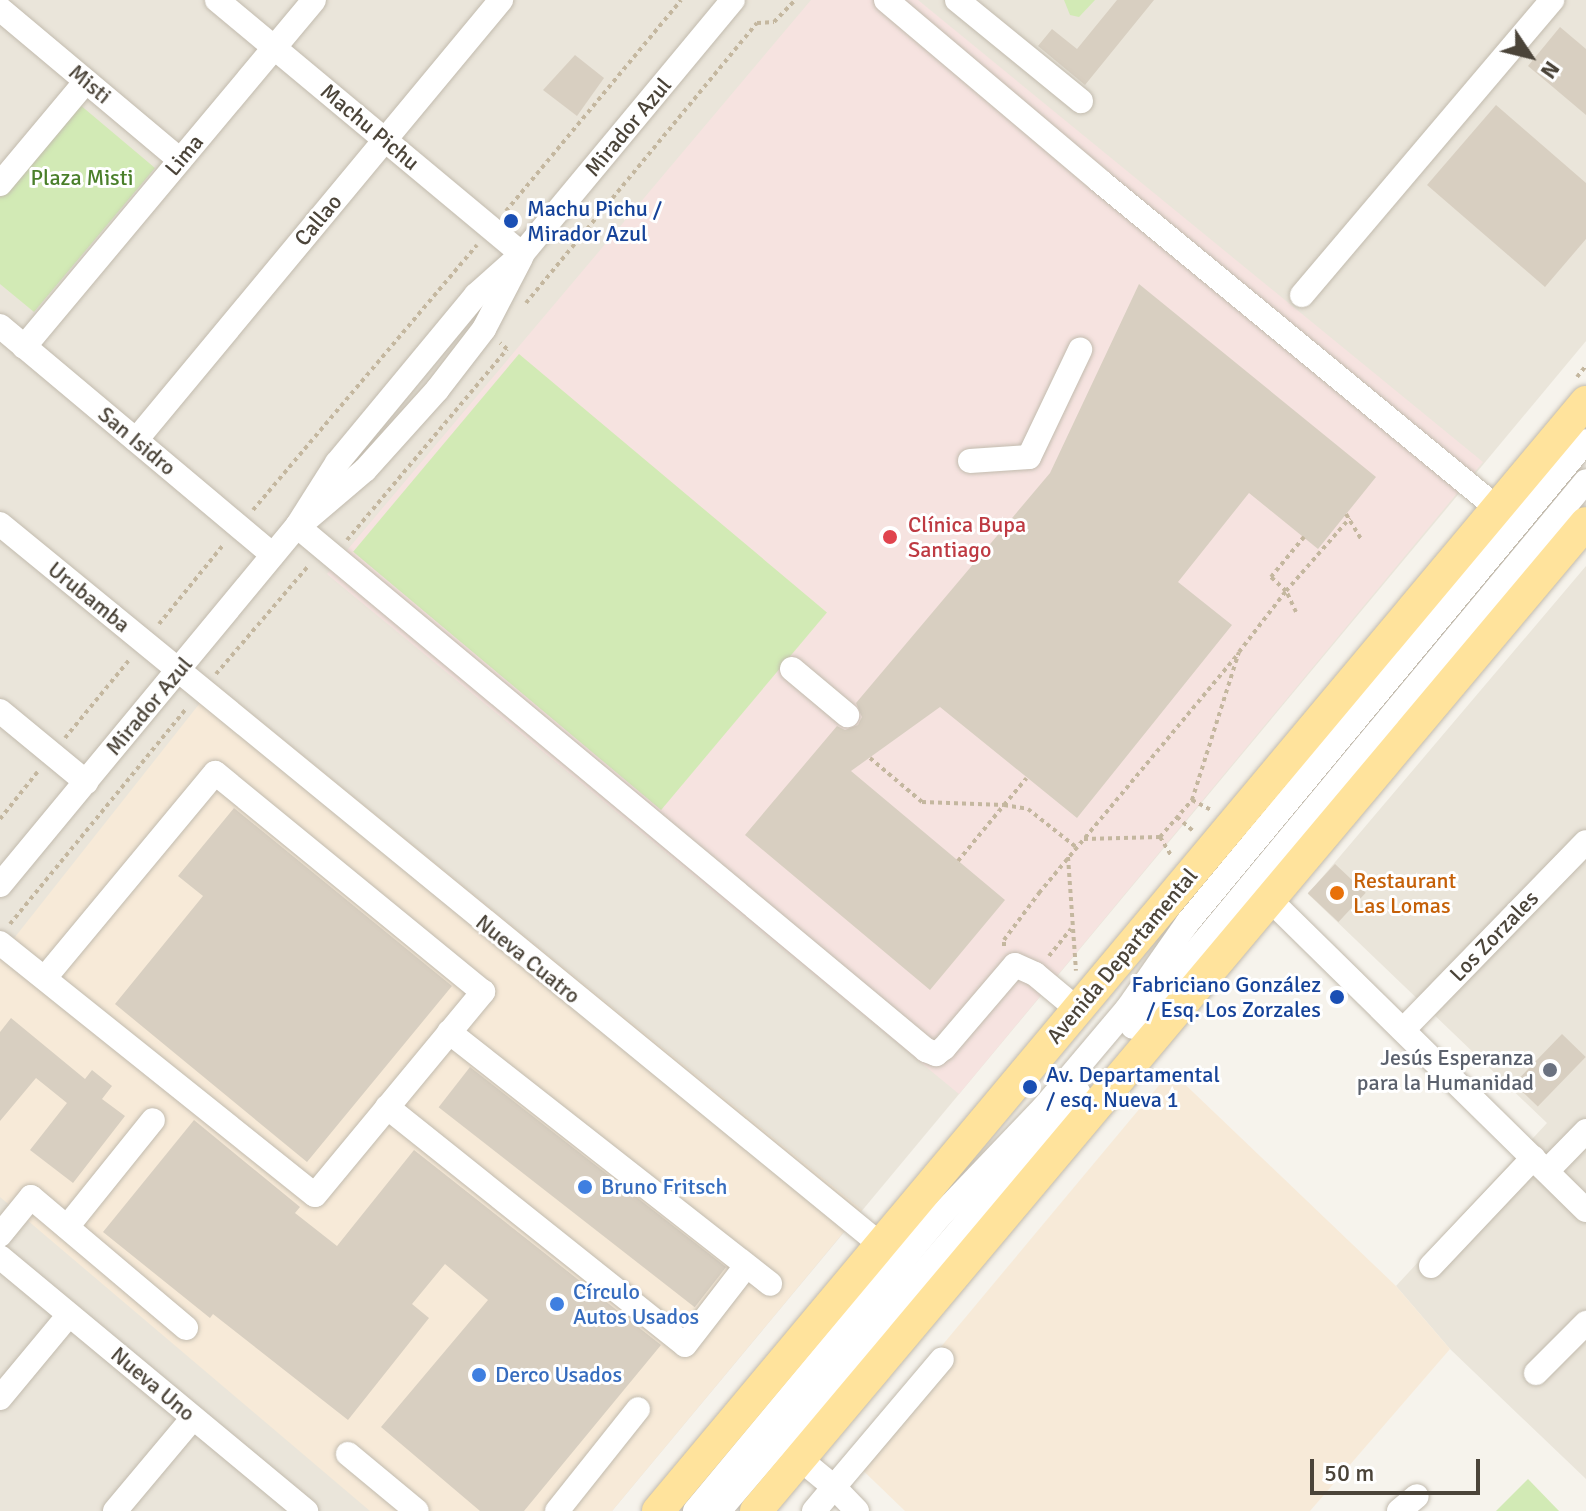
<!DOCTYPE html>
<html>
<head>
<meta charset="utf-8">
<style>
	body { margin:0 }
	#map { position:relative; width:1586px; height:1511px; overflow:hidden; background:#f6f3ec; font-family:Signika,sans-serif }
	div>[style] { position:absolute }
	.residential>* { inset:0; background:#eae5da }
	.commercial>* { inset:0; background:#f7ead8 }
	.medical>* { inset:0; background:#f6e3e0 }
	.green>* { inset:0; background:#d2eab5; transform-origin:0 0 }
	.building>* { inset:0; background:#d8cfc1; transform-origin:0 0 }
	.path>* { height:4px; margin-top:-2px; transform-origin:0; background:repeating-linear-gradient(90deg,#c4b79f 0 4px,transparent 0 8px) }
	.roads { filter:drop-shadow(0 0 2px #c2bbae) drop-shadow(0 0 2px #c2bbae) }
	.minor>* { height:24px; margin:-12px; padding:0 12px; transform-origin:12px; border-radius:12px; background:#fff }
	.major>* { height:32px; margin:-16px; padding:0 16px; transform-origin:16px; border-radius:16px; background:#ffe39c }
	.dots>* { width:22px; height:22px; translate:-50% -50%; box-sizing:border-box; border:4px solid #fff; border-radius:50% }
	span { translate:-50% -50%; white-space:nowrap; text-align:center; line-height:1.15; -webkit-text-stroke:6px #fff; paint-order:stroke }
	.street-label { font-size:22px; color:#4b4439 }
	.park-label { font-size:22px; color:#4a7f2a }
	.transit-label { font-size:22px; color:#164399 }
	.left { translate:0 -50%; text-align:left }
	.right { translate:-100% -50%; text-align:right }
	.health-label { font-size:22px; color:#be3a42 }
	.food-label { font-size:22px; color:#c56008 }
	.worship-label { font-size:22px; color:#5b616d }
	.shop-label { font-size:22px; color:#366cbe }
	.north { position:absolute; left:1490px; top:16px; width:80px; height:80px; -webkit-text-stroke:6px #fff; paint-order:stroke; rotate:125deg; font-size:22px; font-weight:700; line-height:32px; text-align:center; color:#4b4439 }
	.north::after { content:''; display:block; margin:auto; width:28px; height:36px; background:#4b4439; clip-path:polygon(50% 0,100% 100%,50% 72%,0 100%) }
	.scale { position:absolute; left:1310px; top:1459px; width:170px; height:36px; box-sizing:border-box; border:4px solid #4b4439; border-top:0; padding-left:10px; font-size:24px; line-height:28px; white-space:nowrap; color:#4b4439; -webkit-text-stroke:6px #fff; paint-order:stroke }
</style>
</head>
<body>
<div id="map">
	<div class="residential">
		<i style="clip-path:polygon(0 0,1586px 0,1586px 341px,612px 1511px,0 1511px)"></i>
		<i style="clip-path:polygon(1586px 566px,1586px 1479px,1450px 1349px,1396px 1286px,1547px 1123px,1308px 894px)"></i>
	</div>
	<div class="commercial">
		<i style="clip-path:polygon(215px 684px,862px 1210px,612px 1511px,370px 1511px,0 1197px,0 956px)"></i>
		<i style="clip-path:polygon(1171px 1071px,1396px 1286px,1450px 1349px,1310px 1511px,905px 1511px,849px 1457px)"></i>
	</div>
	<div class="medical">
		<i style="clip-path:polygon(811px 0,918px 0,1483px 462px,959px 1094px,327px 574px)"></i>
	</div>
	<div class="green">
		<i style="clip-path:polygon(1064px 0,1095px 0,1079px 17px,1070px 15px)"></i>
		<i style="clip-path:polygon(79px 104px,155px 168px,34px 312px,0 284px,0 197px)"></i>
		<i style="left:519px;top:354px;width:402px;height:258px;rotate:40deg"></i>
		<i style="clip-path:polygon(1528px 1479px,1559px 1511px,1496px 1511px)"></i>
	</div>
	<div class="building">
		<i style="clip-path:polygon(1117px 0,1154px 0,1085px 85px,1038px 46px,1052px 29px,1077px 49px)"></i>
		<i style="clip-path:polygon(1560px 27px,1586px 49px,1586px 115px,1528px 66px)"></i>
		<i style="clip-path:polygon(575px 55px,604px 78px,577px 116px,543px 90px)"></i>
		<i style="clip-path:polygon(1496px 105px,1586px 183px,1586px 239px,1545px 287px,1427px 185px)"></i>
		<i style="clip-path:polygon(1139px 284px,1376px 477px,1318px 549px,1249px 493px,1178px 582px,1232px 625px,1077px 818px,940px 707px,851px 771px,1005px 900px,930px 990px,745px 835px,837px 726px,845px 730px,858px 725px,862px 717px,856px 703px,1050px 473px)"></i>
		<i style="clip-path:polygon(234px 808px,452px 986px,307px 1162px,115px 1004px,203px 896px,178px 876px)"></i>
		<i style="left:1335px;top:864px;width:42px;height:40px;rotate:43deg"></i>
		<i style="clip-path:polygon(11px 1018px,85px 1079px,92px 1070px,112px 1086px,102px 1099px,125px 1116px,73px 1183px,30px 1150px,67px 1103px,36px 1078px,0 1121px,0 1032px)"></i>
		<i style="left:1562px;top:1034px;width:33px;height:69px;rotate:44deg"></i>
		<i style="left:470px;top:1067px;width:325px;height:51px;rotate:38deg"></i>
		<i style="clip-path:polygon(194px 1120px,300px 1207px,295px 1213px,337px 1246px,414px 1150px,661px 1345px,524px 1511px,480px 1511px,381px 1427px,488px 1300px,445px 1264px,412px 1304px,429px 1318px,348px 1420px,213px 1314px,210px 1318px,103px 1232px)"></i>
	</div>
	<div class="path">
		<i style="left:506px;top:211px;width:274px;rotate:-50.3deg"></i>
		<i style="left:526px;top:303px;width:363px;rotate:-50.5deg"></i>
		<i style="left:757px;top:23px;width:17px;rotate:-3deg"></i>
		<i style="left:774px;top:22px;width:30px;rotate:-46deg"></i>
		<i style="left:1577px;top:377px;width:14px;rotate:-51deg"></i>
		<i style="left:253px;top:510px;width:347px;rotate:-49.8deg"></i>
		<i style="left:1346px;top:514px;width:31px;rotate:59deg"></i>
		<i style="left:347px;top:540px;width:249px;rotate:-50deg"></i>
		<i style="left:507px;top:349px;width:9px;rotate:-139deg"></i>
		<i style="left:1296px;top:612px;width:23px;rotate:-115deg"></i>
		<i style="left:1286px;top:591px;width:21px;rotate:-137deg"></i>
		<i style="left:1271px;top:577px;width:52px;rotate:-50.5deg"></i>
		<i style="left:159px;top:624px;width:103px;rotate:-50.9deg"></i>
		<i style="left:216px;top:674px;width:143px;rotate:-49.5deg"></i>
		<i style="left:65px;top:738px;width:102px;rotate:-50.6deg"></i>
		<i style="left:870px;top:758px;width:68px;rotate:40.2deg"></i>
		<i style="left:922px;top:802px;width:82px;rotate:2.1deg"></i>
		<i style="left:1004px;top:805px;width:35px;rotate:-50deg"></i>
		<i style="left:1192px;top:800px;width:21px;rotate:28deg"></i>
		<i style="left:1177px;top:817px;width:21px;rotate:41deg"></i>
		<i style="left:0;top:819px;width:63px;rotate:-51.5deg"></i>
		<i style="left:1160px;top:837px;width:21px;rotate:59deg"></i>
		<i style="left:1084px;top:839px;width:76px;rotate:-1.5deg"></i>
		<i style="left:1160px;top:837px;width:49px;rotate:-49.1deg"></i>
		<i style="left:1192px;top:800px;width:155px;rotate:-72.4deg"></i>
		<i style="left:1239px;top:652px;width:77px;rotate:-52.4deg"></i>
		<i style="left:1286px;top:591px;width:97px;rotate:-48.8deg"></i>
		<i style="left:1068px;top:857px;width:114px;rotate:86deg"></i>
		<i style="left:958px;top:861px;width:72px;rotate:-50.6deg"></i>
		<i style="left:1004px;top:805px;width:24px;rotate:9deg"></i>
		<i style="left:1028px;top:809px;width:61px;rotate:38.4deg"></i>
		<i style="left:10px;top:924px;width:279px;rotate:-50.7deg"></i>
		<i style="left:1004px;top:946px;width:6px;rotate:-90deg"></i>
		<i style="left:1004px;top:940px;width:59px;rotate:-53.3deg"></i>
		<i style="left:1039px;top:893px;width:311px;rotate:-50.2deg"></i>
		<i style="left:1049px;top:956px;width:35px;rotate:-51deg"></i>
	</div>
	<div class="roads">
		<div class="minor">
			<i style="left:217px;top:0;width:397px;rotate:39.8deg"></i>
			<i style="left:886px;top:0;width:280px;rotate:40.2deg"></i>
			<i style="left:1100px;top:181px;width:514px;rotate:39.48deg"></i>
			<i style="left:957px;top:0;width:160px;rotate:39.2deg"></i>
			<i style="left:0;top:9px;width:235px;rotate:40deg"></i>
			<i style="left:0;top:184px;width:134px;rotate:-50.1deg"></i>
			<i style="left:1302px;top:295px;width:387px;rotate:-49.7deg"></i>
			<i style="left:0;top:326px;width:356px;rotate:40deg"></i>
			<i style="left:24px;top:347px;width:452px;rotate:-50.1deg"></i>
			<i style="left:136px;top:440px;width:572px;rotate:-50.32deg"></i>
			<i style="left:970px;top:461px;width:59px;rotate:-3.9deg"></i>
			<i style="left:1029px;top:457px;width:119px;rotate:-64.5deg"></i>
			<i style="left:306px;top:520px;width:77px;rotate:-40.3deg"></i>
			<i style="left:365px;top:470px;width:108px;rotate:-48deg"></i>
			<i style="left:437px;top:390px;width:77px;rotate:-52.4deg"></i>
			<i style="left:484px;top:329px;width:80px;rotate:-62.5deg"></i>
			<i style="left:0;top:524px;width:1138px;rotate:39.3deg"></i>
			<i style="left:297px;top:526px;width:819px;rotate:39.8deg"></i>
			<i style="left:926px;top:1050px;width:11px;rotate:22deg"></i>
			<i style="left:936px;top:1054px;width:10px;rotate:-37deg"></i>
			<i style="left:944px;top:1048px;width:109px;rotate:-49.5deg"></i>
			<i style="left:1015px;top:965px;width:22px;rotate:24deg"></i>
			<i style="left:1035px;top:974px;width:55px;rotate:39.8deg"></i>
			<i style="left:792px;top:669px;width:72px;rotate:39.9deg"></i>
			<i style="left:0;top:711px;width:112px;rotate:39.5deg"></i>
			<i style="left:0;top:885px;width:466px;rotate:-50.4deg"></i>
			<i style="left:297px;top:526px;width:75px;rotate:-57.6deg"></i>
			<i style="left:337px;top:463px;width:218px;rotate:-50.4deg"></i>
			<i style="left:476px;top:295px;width:62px;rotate:-41.7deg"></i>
			<i style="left:522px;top:254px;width:330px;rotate:-50.3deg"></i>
			<i style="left:1259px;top:889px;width:458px;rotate:44.5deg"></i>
			<i style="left:0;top:943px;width:403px;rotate:38.7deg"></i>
			<i style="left:315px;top:1195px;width:264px;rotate:-50.4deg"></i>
			<i style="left:483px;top:992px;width:346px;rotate:-140.7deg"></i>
			<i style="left:215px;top:773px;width:266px;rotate:129.7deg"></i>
			<i style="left:1133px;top:1027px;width:709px;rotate:-50.32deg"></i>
			<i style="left:1403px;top:1030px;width:262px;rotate:-45.8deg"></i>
			<i style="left:449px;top:1032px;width:408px;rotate:38.1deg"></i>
			<i style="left:387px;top:1107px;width:381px;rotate:38.6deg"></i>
			<i style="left:685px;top:1345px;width:100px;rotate:-52.3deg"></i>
			<i style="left:1547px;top:1171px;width:56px;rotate:-45.7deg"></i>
			<i style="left:67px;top:1227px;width:137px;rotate:-51.2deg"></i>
			<i style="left:0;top:1235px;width:49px;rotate:-50.8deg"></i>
			<i style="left:31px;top:1197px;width:203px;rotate:40.2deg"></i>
			<i style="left:0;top:1257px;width:398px;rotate:39.7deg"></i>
			<i style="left:1431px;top:1266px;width:149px;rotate:-46.6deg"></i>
			<i style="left:1536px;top:1373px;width:71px;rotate:-45deg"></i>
			<i style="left:0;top:1398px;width:108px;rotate:-50.3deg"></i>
			<i style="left:348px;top:1454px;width:89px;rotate:39.6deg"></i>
			<i style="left:800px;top:1459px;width:44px;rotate:39.5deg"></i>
			<i style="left:834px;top:1487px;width:167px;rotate:-49.8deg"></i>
			<i style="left:115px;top:1511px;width:121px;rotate:-50deg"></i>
			<i style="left:557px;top:1511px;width:130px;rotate:-51.5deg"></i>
			<i style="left:695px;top:1511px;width:385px;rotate:-50.3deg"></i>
			<i style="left:941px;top:1215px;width:151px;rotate:-46.3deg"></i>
			<i style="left:1045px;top:1106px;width:127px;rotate:-49.8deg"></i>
			<i style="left:1127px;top:1009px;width:106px;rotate:-55deg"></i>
			<i style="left:1188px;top:922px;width:624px;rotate:-50.39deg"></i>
			<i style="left:719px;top:1511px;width:552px;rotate:-49.41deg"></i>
			<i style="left:814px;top:1511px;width:31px;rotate:-50deg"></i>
			<i style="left:834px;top:1487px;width:33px;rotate:46deg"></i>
			<i style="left:1399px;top:1511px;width:23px;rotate:-40deg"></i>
		</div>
		<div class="major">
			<i style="left:658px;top:1511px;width:1446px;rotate:-50.08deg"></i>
			<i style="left:756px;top:1511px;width:1290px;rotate:-49.97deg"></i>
		</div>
	</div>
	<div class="dots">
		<i style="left:511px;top:221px;background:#1a4fb4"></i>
		<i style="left:890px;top:537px;background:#e0444e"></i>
		<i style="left:1337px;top:893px;background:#e8710a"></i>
		<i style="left:1337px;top:997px;background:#1a4fb4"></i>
		<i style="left:1550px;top:1070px;background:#6b7280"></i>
		<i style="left:1030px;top:1087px;background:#1a4fb4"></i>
		<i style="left:585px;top:1187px;background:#3f7fe0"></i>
		<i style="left:557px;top:1304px;background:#3f7fe0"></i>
		<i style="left:479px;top:1375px;background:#3f7fe0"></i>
	</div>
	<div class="street-label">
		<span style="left:90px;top:84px;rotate:40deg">Misti</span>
		<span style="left:370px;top:127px;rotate:40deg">Machu Pichu</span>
		<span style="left:628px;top:127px;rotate:-50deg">Mirador Azul</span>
		<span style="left:184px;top:155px;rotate:-50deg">Lima</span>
		<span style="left:318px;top:220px;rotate:-50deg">Callao</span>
		<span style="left:137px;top:441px;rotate:40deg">San Isidro</span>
		<span style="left:89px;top:597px;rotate:39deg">Urubamba</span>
		<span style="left:149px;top:706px;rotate:-50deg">Mirador Azul</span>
		<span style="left:1494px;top:936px;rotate:-46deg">Los Zorzales</span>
		<span style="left:1122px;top:956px;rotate:-50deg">Avenida Departamental</span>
		<span style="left:528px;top:959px;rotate:39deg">Nueva Cuatro</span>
		<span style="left:153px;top:1384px;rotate:40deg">Nueva Uno</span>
	</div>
	<div class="park-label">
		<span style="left:82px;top:178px">Plaza Misti</span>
	</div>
	<div class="transit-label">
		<span class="left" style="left:527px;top:221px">Machu Pichu /<br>Mirador Azul</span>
		<span class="right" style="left:1321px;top:997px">Fabriciano González<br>/ Esq. Los Zorzales</span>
		<span class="left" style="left:1046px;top:1087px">Av. Departamental<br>/ esq. Nueva 1</span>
	</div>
	<div class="health-label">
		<span class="left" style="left:908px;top:537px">Clínica Bupa<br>Santiago</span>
	</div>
	<div class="food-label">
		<span class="left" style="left:1353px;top:893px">Restaurant<br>Las Lomas</span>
	</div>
	<div class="worship-label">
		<span class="right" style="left:1534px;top:1070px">Jesús Esperanza<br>para la Humanidad</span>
	</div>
	<div class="shop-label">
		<span class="left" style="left:601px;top:1187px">Bruno Fritsch</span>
		<span class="left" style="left:573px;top:1304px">Círculo<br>Autos Usados</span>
		<span class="left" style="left:495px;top:1375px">Derco Usados</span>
	</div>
	<div class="north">N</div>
	<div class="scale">50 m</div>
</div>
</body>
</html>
